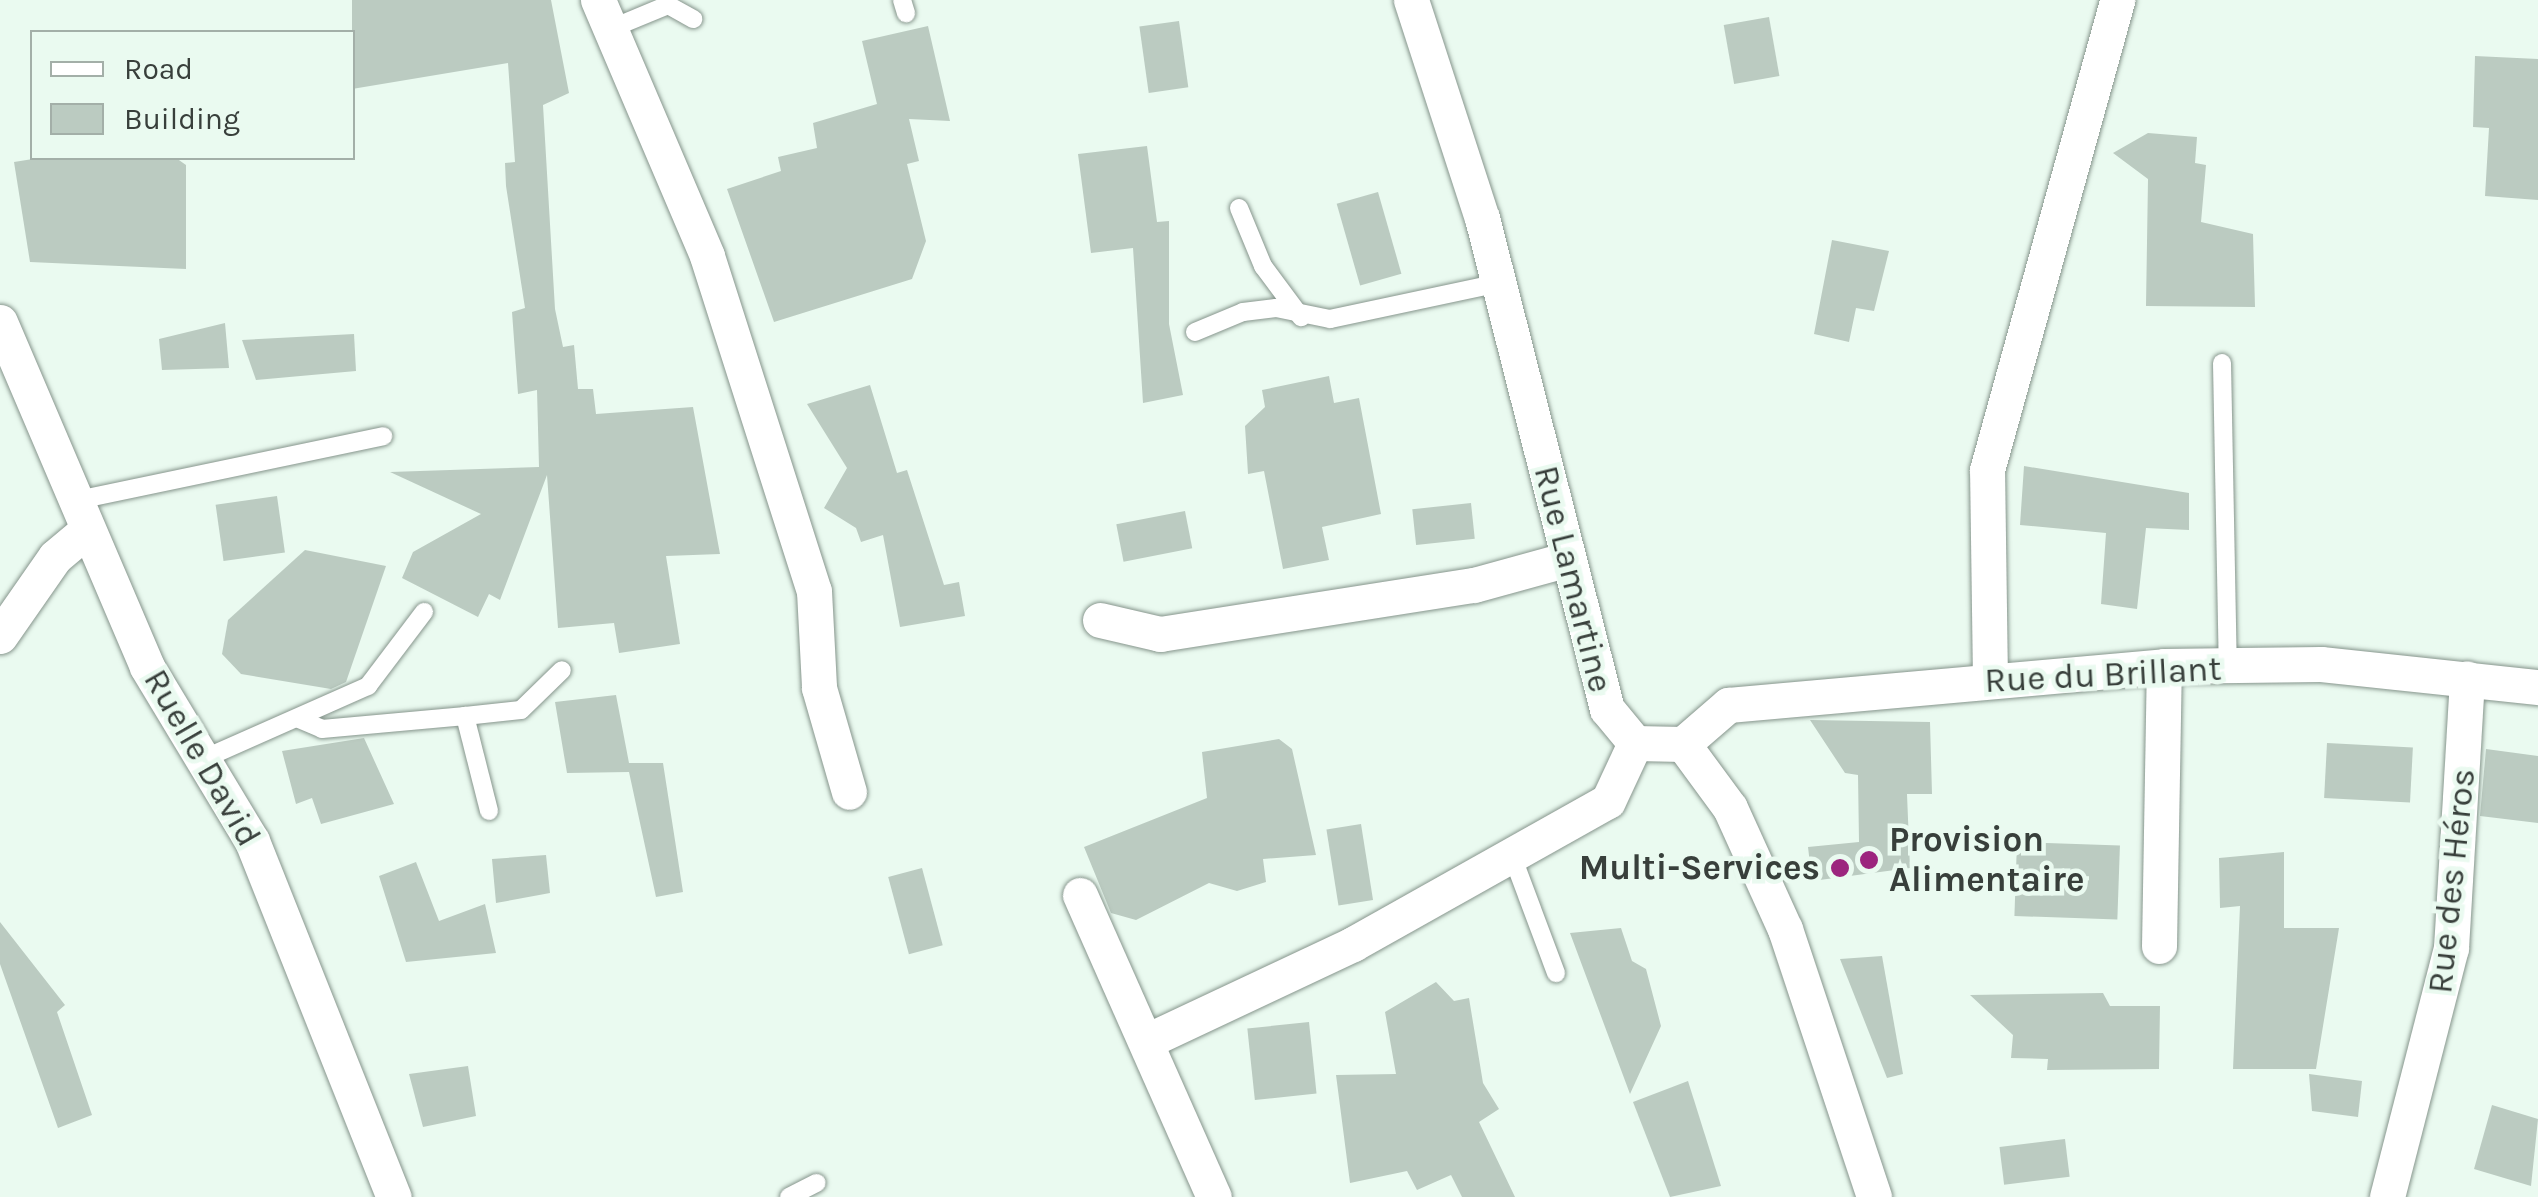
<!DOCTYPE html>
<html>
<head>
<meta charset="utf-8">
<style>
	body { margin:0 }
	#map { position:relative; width:2538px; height:1197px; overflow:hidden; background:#eafaf0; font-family:Karla,sans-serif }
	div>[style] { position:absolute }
	.building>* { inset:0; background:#bbcbc1; transform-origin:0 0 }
	.roads { filter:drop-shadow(0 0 2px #86958c) drop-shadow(0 0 2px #86958c) }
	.lane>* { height:18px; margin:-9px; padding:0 9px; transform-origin:9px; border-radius:9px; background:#fff }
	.street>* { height:35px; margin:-17.5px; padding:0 17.5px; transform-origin:17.5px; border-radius:17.5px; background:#fff }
	.dots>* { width:28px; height:28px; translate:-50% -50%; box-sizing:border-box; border:5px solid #eafaf0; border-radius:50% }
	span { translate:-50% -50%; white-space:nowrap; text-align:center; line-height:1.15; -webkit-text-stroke:9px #eafaf0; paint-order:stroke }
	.street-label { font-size:35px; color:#383f3b }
	.poi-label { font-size:35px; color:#383f3b; font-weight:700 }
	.left { translate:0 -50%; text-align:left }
	.right { translate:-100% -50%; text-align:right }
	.legend { position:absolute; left:30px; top:30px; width:325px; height:130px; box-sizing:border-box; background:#eafaf0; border:2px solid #a3afa8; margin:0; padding:12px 18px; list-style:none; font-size:30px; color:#383f3b }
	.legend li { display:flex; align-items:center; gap:20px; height:50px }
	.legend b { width:50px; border:2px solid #a3afa8 }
</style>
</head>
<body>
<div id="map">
	<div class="building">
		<i style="clip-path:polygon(352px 0,551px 0,569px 93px,543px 105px,555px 309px,563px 347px,574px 345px,578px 389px,593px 389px,596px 414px,693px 407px,720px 554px,666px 556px,680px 644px,619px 653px,614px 623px,558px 628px,547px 475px,500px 600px,489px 594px,478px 617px,402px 578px,413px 552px,481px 514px,390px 472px,539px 467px,537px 390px,518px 394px,512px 312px,525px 308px,506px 186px,505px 163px,515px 162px,508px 63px,352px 89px)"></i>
		<i style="left:1769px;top:17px;width:60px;height:46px;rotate:80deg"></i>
		<i style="left:1179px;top:21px;width:67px;height:40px;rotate:82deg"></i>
		<i style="clip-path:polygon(928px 26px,950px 121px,909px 119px,919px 161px,907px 164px,926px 241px,912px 279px,774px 322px,727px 189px,781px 171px,778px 157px,817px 148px,813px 123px,877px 104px,862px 41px)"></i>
		<i style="clip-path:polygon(2475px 56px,2538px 59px,2538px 200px,2485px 196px,2489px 128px,2473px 127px)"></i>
		<i style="clip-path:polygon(2148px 133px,2197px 137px,2195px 163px,2206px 165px,2201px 222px,2253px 234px,2255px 307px,2146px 306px,2148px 179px,2113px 153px)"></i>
		<i style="clip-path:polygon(1147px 146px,1157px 222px,1169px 221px,1169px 324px,1183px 395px,1143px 403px,1133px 248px,1091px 253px,1078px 154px)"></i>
		<i style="clip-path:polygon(39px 158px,176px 158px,186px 165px,186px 269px,30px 262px,14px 162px)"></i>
		<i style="left:1378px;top:192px;width:85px;height:43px;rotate:74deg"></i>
		<i style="clip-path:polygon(1832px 240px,1889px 251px,1874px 311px,1856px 308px,1849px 342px,1814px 334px)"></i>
		<i style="clip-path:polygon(225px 323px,229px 368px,162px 370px,159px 339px)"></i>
		<i style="clip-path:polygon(354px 334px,356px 371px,256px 380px,242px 340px)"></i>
		<i style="clip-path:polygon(1329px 376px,1334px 403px,1359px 398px,1381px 514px,1322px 527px,1329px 560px,1283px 569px,1264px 471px,1248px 474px,1245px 426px,1265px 407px,1262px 390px)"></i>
		<i style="clip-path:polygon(870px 385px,897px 473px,907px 470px,944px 585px,959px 582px,965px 616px,900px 627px,883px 535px,861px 542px,856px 528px,824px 508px,847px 468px,807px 404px)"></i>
		<i style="clip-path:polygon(2024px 466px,2189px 493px,2189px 530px,2146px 528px,2137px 609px,2101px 604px,2106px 533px,2020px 525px)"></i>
		<i style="left:277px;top:496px;width:57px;height:62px;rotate:82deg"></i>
		<i style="left:1471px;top:503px;width:36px;height:59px;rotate:84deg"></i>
		<i style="left:1185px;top:511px;width:38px;height:70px;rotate:79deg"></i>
		<i style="clip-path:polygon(305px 550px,386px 566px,346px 682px,331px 689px,241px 674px,222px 654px,228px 620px)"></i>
		<i style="clip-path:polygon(616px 695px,629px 763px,663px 763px,683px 892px,656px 897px,629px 772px,567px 773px,555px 702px)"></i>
		<i style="clip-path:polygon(1810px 720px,1930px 722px,1932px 794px,1907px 794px,1910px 868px,1812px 881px,1808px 847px,1859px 842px,1858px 775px,1845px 773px)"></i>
		<i style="clip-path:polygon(364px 738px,394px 804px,321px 824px,312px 798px,296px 804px,282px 751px)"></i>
		<i style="clip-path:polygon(1279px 739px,1292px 749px,1316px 855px,1263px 859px,1266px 882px,1237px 891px,1209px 883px,1136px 920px,1111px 913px,1084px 847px,1207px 798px,1202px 752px)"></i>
		<i style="left:2327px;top:743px;width:86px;height:55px;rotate:3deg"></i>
		<i style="clip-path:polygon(2486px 749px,2538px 756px,2538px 823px,2480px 816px)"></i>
		<i style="left:1361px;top:824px;width:77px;height:35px;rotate:81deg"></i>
		<i style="left:2017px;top:842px;width:103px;height:74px;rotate:2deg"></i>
		<i style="clip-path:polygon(2284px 852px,2284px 928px,2339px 928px,2316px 1069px,2233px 1069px,2240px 906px,2220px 908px,2219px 858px)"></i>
		<i style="clip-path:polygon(546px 855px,550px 893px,496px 903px,492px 859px)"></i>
		<i style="clip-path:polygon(416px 862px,439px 921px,485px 904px,496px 953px,406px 962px,379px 876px)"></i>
		<i style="left:922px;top:868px;width:80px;height:35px;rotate:75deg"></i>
		<i style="clip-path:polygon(0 922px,65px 1005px,57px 1012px,92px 1115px,58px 1128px,0 964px)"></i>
		<i style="clip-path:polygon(1621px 928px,1632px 961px,1646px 969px,1661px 1026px,1630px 1094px,1570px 933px)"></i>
		<i style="clip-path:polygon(1882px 956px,1903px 1074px,1887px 1078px,1840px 959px)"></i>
		<i style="clip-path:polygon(1436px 982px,1454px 1001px,1469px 998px,1483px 1083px,1499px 1109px,1479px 1122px,1515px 1197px,1462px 1197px,1451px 1175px,1417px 1190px,1407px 1171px,1350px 1183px,1336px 1075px,1396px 1074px,1385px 1012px)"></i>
		<i style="clip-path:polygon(2103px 993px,2110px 1006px,2160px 1006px,2159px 1069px,2047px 1070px,2048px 1059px,2011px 1058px,2013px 1035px,1970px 995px)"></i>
		<i style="left:1309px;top:1022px;width:72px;height:62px;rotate:84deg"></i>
		<i style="clip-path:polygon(468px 1066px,476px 1116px,423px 1127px,409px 1074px)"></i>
		<i style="clip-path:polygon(2309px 1074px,2362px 1081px,2358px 1117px,2312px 1111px)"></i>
		<i style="clip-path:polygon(1688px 1081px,1721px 1186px,1670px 1197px,1633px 1102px)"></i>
		<i style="clip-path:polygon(2492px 1105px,2538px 1119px,2531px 1186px,2474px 1169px)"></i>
		<i style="left:2065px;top:1139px;width:38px;height:66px;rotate:83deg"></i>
	</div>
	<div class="roads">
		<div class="lane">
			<i style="left:902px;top:0;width:14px;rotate:73deg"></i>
			<i style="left:615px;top:27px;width:57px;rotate:-22.5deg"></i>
			<i style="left:668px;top:5px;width:29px;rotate:29deg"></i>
			<i style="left:1239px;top:208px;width:63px;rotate:67.5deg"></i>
			<i style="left:1263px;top:266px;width:64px;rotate:53.3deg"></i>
			<i style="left:1195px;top:332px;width:52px;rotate:-22.6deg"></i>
			<i style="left:1243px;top:312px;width:33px;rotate:-7deg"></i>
			<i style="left:1276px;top:308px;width:55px;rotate:11.5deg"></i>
			<i style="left:1330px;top:319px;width:173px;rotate:-12deg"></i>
			<i style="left:2222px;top:363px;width:304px;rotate:88.9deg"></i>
			<i style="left:73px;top:501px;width:317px;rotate:-11.8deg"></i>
			<i style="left:465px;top:716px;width:56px;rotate:-6.1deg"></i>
			<i style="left:521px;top:710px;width:57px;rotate:-44.3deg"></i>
			<i style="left:299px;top:719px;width:25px;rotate:23deg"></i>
			<i style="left:322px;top:729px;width:144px;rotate:-5.2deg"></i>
			<i style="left:465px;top:716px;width:98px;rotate:75.8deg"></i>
			<i style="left:201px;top:760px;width:183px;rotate:-23.9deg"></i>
			<i style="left:368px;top:686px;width:93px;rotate:-52.9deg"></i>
			<i style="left:1513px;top:858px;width:123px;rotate:69.5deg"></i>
			<i style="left:789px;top:1197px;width:31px;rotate:-27deg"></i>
		</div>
		<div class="street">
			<i style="left:598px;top:0;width:278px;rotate:66.9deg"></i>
			<i style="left:707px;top:256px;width:352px;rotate:72.3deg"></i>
			<i style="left:814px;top:591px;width:97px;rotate:87deg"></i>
			<i style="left:819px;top:688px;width:108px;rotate:73.9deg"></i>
			<i style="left:1411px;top:0;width:229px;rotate:72deg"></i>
			<i style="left:1482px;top:218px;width:507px;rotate:75.72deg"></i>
			<i style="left:1607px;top:709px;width:44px;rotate:50.5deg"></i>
			<i style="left:1635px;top:743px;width:48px;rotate:1.2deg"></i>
			<i style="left:1683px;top:744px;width:79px;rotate:53.7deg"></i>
			<i style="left:1730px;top:808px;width:133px;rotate:65.6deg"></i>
			<i style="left:1785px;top:929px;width:282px;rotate:71.6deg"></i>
			<i style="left:0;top:322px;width:375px;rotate:66.9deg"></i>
			<i style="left:147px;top:667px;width:203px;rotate:58.9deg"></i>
			<i style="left:252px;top:841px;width:383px;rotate:68.3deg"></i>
			<i style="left:1100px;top:620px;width:62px;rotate:13.1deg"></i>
			<i style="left:1160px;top:634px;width:318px;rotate:-8.9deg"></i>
			<i style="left:1474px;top:585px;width:94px;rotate:-15.4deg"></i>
			<i style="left:0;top:636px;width:96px;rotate:-55.2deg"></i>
			<i style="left:55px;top:557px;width:39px;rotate:-40deg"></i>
			<i style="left:1990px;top:681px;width:211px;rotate:-90.8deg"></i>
			<i style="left:1987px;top:470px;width:488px;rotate:-74.5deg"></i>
			<i style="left:1683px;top:744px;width:60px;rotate:-40.9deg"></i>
			<i style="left:1728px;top:705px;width:438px;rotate:-5.1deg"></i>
			<i style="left:2164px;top:666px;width:157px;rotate:-0.7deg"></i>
			<i style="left:2321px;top:664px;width:218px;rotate:6.1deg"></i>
			<i style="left:1080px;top:895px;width:330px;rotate:66.1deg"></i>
			<i style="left:2159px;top:946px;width:280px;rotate:-89deg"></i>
			<i style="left:1147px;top:1041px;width:228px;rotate:-25.2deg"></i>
			<i style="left:1353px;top:944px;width:292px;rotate:-29.3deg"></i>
			<i style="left:1608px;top:801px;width:64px;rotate:-65deg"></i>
			<i style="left:2387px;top:1197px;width:257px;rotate:-75.6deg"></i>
			<i style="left:2451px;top:948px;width:270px;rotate:-86.6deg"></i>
		</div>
	</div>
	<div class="dots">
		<i style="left:1869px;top:860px;background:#9c257e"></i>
		<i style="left:1840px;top:868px;background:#9c257e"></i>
	</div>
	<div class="street-label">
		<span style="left:1573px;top:579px;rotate:76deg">Rue Lamartine</span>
		<span style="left:2103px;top:675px;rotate:-3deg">Rue du Brillant</span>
		<span style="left:202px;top:758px;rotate:60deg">Ruelle David</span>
		<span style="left:2452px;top:881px;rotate:-84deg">Rue des Héros</span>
	</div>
	<div class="poi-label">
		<span class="left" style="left:1889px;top:860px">Provision<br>Alimentaire</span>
		<span class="right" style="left:1820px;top:868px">Multi-Services</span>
	</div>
	<ul class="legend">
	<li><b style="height:12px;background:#fff"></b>Road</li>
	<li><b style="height:28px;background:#bbcbc1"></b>Building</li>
	</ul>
</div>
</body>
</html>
